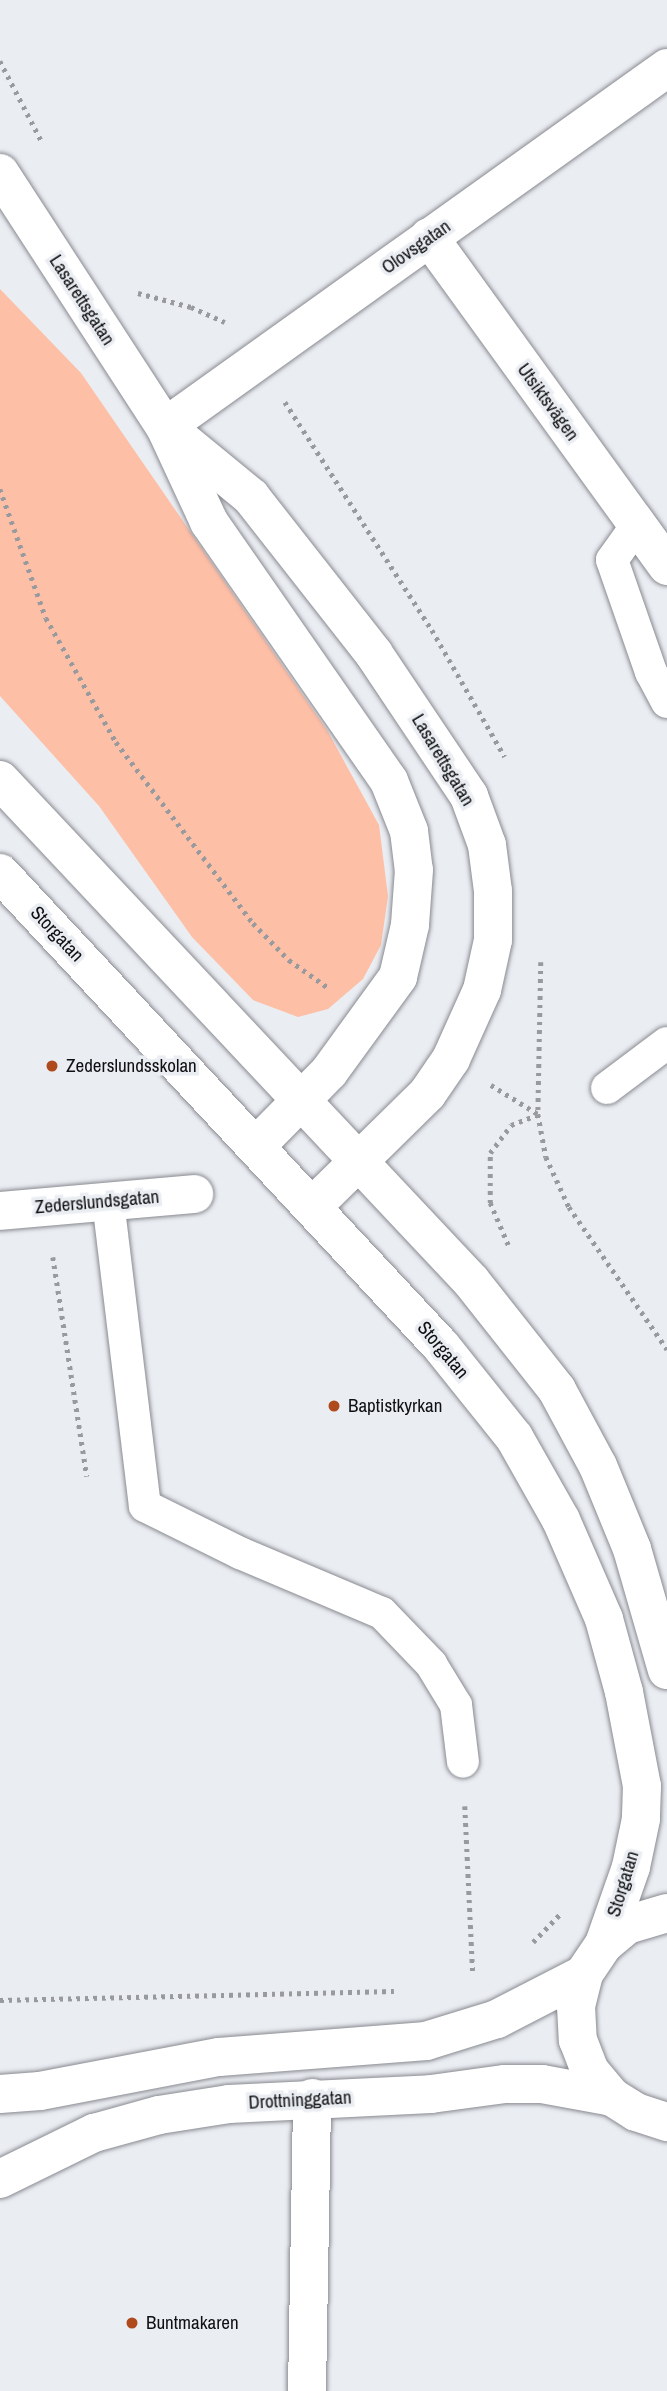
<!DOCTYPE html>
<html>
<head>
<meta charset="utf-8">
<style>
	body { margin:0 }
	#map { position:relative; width:667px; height:2391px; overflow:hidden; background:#eaedf2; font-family:"Archivo Narrow",sans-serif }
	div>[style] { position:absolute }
	.green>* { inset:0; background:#febfa7 }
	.path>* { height:4.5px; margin-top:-2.25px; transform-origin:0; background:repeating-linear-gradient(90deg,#989a9e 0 3.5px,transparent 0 8.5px) }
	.roads { filter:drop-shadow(0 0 2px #888a90) drop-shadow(0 0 2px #888a90) }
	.service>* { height:32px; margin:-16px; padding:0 16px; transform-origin:16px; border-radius:16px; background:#fff }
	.minor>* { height:38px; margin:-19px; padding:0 19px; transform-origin:19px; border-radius:19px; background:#fff }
	.tertiary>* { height:38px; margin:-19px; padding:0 19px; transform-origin:19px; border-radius:19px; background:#fff }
	.secondary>* { height:38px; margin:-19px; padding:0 19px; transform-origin:19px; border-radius:19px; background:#fff }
	.dots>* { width:19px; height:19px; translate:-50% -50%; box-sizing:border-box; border:4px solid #eaedf2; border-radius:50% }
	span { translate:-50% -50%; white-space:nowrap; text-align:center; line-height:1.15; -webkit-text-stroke:7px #eaedf2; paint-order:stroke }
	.street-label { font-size:19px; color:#0f1012 }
	.poi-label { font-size:19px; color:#0f1012 }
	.left { translate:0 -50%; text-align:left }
</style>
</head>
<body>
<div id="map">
	<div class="green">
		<i style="clip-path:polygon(0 289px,81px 373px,327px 730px,379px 825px,388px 896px,381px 945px,363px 979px,328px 1009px,298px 1017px,253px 1000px,192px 937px,99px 806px,0 696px)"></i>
	</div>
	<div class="path">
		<i style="left:0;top:61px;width:93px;rotate:62.6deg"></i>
		<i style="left:138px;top:293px;width:55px;rotate:14.8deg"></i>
		<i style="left:191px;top:307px;width:37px;rotate:24deg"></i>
		<i style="left:285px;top:402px;width:271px;rotate:57.2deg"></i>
		<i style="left:432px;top:630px;width:146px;rotate:60.1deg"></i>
		<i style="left:0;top:489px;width:137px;rotate:70.4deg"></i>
		<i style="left:46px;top:618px;width:142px;rotate:60.6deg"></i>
		<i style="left:116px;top:742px;width:227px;rotate:52.9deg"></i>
		<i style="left:253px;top:923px;width:52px;rotate:45.8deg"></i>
		<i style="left:289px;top:960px;width:50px;rotate:35.3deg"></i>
		<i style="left:541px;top:962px;width:152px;rotate:91.1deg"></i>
		<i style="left:538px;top:1114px;width:44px;rotate:79.5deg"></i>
		<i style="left:546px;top:1157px;width:55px;rotate:65.3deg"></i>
		<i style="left:569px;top:1207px;width:173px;rotate:55.4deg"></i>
		<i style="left:491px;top:1085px;width:55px;rotate:31.7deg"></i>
		<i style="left:508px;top:1245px;width:46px;rotate:-113.2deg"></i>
		<i style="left:490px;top:1203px;width:50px;rotate:-90deg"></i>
		<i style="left:490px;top:1153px;width:35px;rotate:-53deg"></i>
		<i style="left:511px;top:1125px;width:28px;rotate:-21deg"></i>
		<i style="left:53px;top:1257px;width:222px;rotate:81.2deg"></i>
		<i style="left:465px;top:1806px;width:169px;rotate:87.3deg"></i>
		<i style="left:533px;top:1942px;width:40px;rotate:-46deg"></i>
		<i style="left:0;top:2000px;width:394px;rotate:-1.3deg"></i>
	</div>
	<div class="roads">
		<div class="service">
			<i style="left:637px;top:525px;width:43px;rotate:125.5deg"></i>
			<i style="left:612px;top:560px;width:119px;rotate:70.8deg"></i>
			<i style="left:651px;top:672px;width:34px;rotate:62deg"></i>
			<i style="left:607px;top:1088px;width:75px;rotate:-36.9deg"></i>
			<i style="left:108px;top:1201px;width:307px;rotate:83.1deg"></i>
			<i style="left:145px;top:1506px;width:106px;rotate:26.3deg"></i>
			<i style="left:240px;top:1553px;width:154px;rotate:22.9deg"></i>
			<i style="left:382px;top:1613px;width:71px;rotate:46.1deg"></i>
			<i style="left:431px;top:1664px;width:48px;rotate:58.6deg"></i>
			<i style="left:456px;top:1705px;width:57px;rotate:83deg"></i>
		</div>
		<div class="minor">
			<i style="left:429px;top:237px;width:406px;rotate:54.1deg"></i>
			<i style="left:165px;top:427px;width:617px;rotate:-35.57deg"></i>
			<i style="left:0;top:1211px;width:195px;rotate:-5deg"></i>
			<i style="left:307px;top:2391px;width:293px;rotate:-89deg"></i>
		</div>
		<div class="tertiary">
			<i style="left:0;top:173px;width:303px;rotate:57deg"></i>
			<i style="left:165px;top:427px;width:105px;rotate:65.1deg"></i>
			<i style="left:209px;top:522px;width:315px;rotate:55.2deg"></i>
			<i style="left:389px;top:781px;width:54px;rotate:68.2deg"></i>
			<i style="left:409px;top:831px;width:39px;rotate:83deg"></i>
			<i style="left:414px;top:870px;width:55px;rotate:94.2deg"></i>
			<i style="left:410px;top:925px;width:53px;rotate:103deg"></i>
			<i style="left:398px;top:977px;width:117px;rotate:126deg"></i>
			<i style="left:329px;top:1072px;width:104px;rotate:134.6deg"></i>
			<i style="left:172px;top:432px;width:102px;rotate:39.4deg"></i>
			<i style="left:251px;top:497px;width:199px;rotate:51.9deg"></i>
			<i style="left:374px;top:654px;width:171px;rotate:56.2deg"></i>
			<i style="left:469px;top:796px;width:52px;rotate:69.8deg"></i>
			<i style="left:487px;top:845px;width:46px;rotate:82.6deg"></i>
			<i style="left:493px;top:891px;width:49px;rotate:90deg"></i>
			<i style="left:493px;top:940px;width:51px;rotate:102.4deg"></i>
			<i style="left:482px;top:990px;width:76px;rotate:114.2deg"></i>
			<i style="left:451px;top:1059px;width:42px;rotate:124.4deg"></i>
			<i style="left:427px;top:1094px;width:160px;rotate:135.5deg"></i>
			<i style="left:0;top:2094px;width:40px;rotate:-4.3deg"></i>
			<i style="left:40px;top:2091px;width:182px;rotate:-10.8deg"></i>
			<i style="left:219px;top:2057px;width:208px;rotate:-4.4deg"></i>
			<i style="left:426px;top:2041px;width:74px;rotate:-17.2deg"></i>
			<i style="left:497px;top:2019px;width:98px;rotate:-27.3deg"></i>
			<i style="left:0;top:2179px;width:105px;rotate:-26.1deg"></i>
			<i style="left:94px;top:2133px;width:67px;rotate:-15.5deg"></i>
			<i style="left:159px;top:2115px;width:71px;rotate:-8.9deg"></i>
			<i style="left:229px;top:2104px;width:202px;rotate:-2.8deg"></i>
			<i style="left:431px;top:2094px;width:75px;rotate:-7.7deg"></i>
			<i style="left:505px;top:2084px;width:37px"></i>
			<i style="left:542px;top:2084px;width:71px;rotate:10.5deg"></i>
		</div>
		<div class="secondary">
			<i style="left:0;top:780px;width:688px;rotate:46.77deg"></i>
			<i style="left:471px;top:1281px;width:139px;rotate:51.7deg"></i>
			<i style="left:557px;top:1390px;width:86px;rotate:61.7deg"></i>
			<i style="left:598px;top:1466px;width:90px;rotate:67.7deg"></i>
			<i style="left:632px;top:1549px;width:126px;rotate:73.9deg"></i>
			<i style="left:0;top:873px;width:647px;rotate:47.01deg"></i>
			<i style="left:441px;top:1346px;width:117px;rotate:51.3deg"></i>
			<i style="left:514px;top:1437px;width:95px;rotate:60.5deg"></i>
			<i style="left:561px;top:1520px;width:108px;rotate:66.5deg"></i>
			<i style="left:604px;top:1619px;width:76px;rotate:74.7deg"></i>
			<i style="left:624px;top:1692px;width:96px;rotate:79.2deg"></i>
			<i style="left:642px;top:1786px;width:33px;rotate:92deg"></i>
			<i style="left:641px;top:1819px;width:49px;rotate:101.8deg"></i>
			<i style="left:631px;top:1867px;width:82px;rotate:109.3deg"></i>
			<i style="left:667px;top:1913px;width:42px;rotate:163.3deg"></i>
			<i style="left:627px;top:1925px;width:30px;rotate:140deg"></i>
			<i style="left:604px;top:1944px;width:36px;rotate:124deg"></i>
			<i style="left:584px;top:1974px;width:33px;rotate:104deg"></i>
			<i style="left:576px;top:2006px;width:34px;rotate:87deg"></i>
			<i style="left:578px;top:2040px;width:33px;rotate:69deg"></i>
			<i style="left:590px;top:2071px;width:34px;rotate:50deg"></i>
			<i style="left:612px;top:2097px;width:28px;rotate:32deg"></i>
			<i style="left:636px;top:2112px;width:33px;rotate:18deg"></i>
		</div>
	</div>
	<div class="dots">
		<i style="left:52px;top:1066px;background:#af4a1d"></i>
		<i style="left:334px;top:1406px;background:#af4a1d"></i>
		<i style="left:132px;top:2323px;background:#af4a1d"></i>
	</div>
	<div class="street-label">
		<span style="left:416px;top:247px;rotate:-35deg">Olovsgatan</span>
		<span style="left:82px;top:300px;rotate:57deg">Lasarettsgatan</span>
		<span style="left:548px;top:402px;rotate:54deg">Utsiktsvägen</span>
		<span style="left:443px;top:760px;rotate:59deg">Lasarettsgatan</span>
		<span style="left:57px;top:934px;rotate:47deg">Storgatan</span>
		<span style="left:97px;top:1202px;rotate:-5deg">Zederslundsgatan</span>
		<span style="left:443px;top:1350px;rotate:50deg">Storgatan</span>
		<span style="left:623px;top:1884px;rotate:-73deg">Storgatan</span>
		<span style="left:300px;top:2100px;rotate:-3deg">Drottninggatan</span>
	</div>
	<div class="poi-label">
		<span class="left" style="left:66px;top:1066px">Zederslundsskolan</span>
		<span class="left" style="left:348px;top:1406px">Baptistkyrkan</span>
		<span class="left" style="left:146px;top:2323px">Buntmakaren</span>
	</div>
</div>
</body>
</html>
